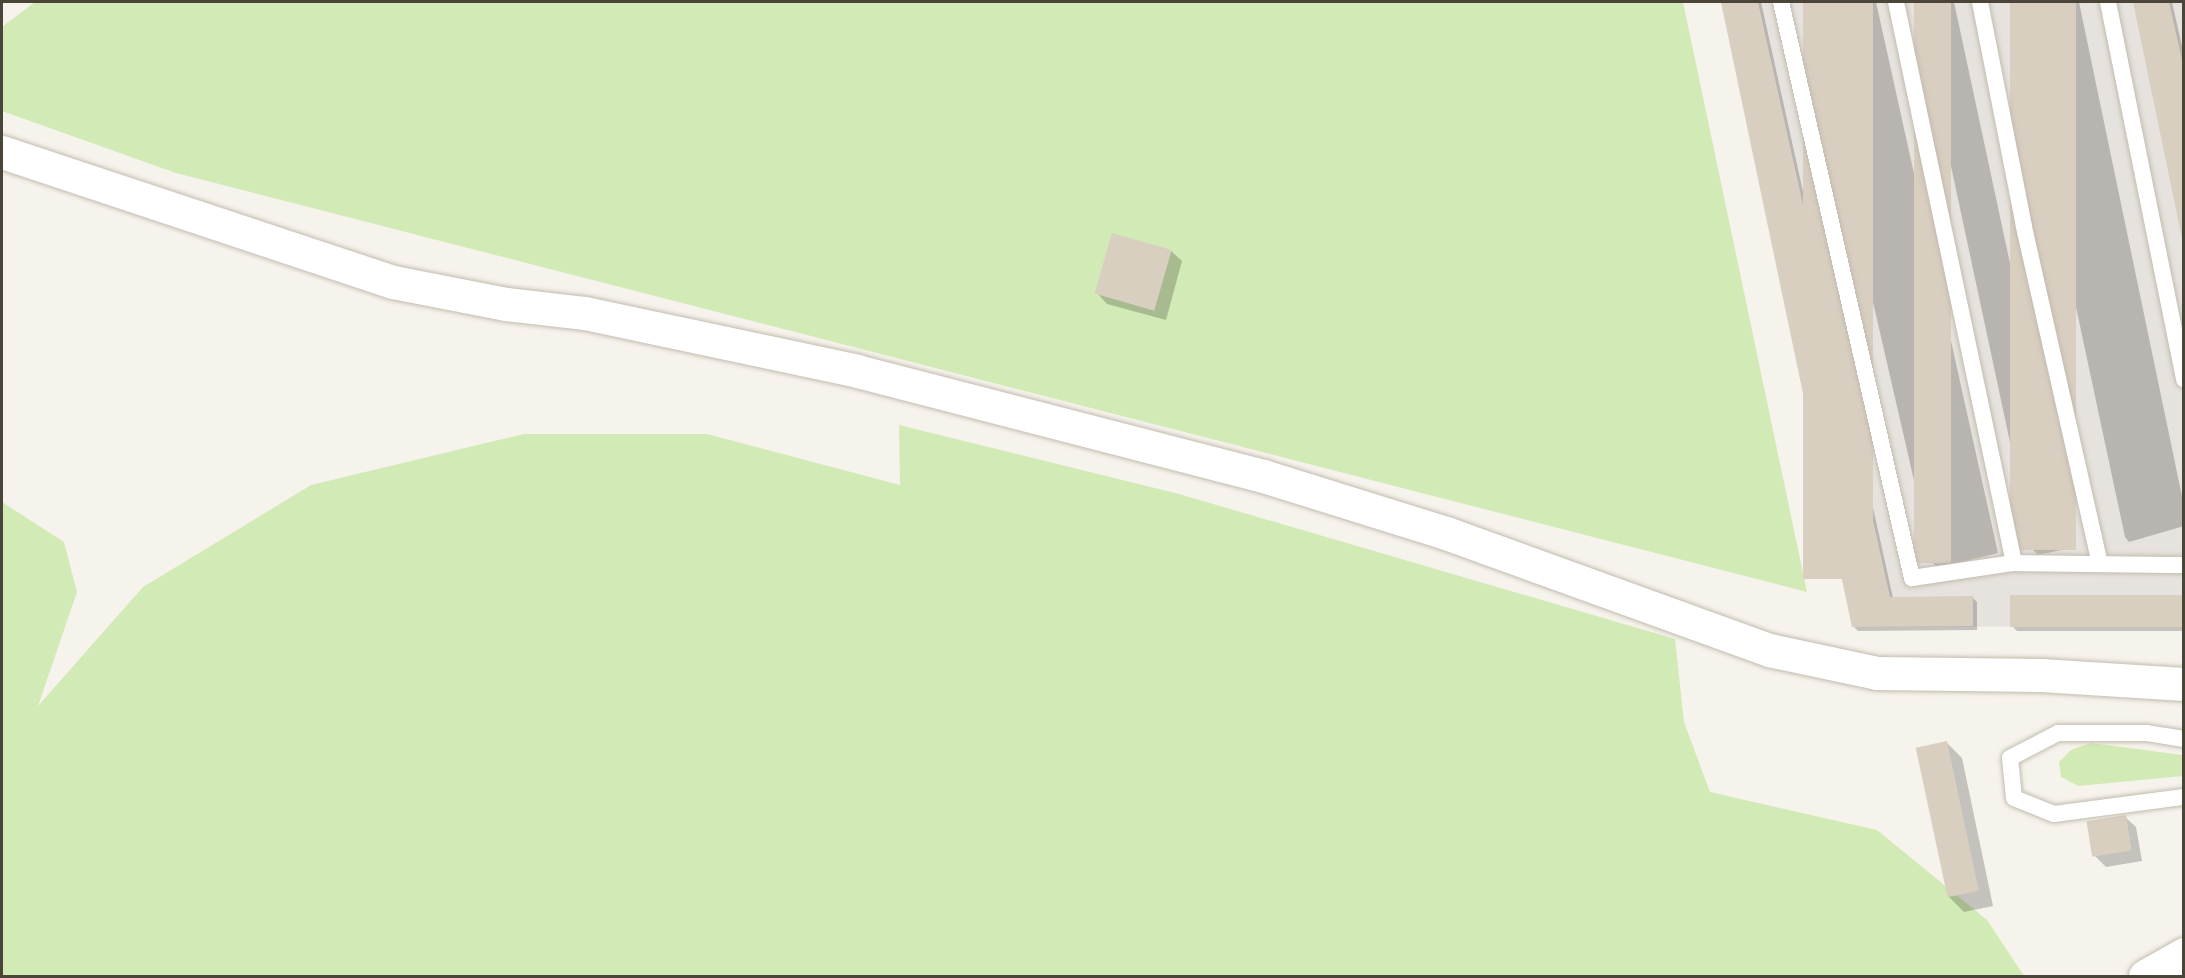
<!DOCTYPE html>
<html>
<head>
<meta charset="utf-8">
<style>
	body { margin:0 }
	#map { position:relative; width:2185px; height:978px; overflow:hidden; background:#f6f3ec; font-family:Raleway,sans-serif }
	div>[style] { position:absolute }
	.industrial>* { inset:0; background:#e6e2dd }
	.green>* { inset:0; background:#d2eab5 }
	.shadow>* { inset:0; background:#0003 }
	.building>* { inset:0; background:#d8cfc1; transform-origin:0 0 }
	.roads { filter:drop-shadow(0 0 2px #c2bbae) drop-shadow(0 0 2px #c2bbae) }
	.service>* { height:16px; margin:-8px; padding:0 8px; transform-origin:8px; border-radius:8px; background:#fff }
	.minor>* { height:33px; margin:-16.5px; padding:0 16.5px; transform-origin:16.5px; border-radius:16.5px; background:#fff }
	span { translate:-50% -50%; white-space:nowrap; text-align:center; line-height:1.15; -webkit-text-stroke:6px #fff; paint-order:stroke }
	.frame { position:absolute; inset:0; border:3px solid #4b4439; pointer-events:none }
</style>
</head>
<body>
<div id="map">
	<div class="industrial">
		<i style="clip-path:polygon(1721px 2px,2183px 2px,2183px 626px,1852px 627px)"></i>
	</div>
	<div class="green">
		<i style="clip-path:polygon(35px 2px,1683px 2px,1807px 592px,176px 173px,2px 111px,2px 27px)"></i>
		<i style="clip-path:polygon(899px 425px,1179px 494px,1675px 639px,1684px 722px,1710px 792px,1877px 830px,1987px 920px,2024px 976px,2px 976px,2px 502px,64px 542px,77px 592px,38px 706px,143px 587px,311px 485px,524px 434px,707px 434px,900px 485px)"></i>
		<i style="clip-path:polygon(2091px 743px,2183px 755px,2183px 776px,2078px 786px,2061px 777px,2059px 762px,2071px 750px)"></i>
	</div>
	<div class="shadow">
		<i style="clip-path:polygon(1722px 2px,1761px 2px,1893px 598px,1972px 597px,1977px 602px,1977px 630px,1858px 631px,1853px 626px)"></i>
		<i style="clip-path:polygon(1804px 2px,1876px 2px,1998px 553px,1938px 568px,1933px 563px)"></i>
		<i style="clip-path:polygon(1916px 2px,1954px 2px,2071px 548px,2038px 555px,2033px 550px)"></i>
		<i style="clip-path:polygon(2011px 2px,2079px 2px,2184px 506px,2184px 526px,2129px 542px,2125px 537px)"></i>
		<i style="clip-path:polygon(2134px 2px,2172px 2px,2184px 55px,2184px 246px)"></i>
		<i style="clip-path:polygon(1171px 251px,1182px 261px,1166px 320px,1107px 304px,1097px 293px)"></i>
		<i style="clip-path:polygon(2184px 596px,2184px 631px,2017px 631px,2012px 626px)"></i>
		<i style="clip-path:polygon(1947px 743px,1962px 758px,1993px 906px,1964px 912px,1949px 897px,1918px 749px)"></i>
		<i style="clip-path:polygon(2125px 817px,2136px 827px,2142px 861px,2106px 867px,2095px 856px)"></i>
	</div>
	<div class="building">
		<i style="clip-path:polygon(1721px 2px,1758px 2px,1890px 597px,1973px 596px,1973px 626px,1852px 627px)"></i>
		<i style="left:1803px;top:2px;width:70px;height:577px"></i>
		<i style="left:1914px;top:2px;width:37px;height:561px"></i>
		<i style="left:2010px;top:2px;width:66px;height:548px"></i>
		<i style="clip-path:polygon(2133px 2px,2169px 2px,2184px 69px,2184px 248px)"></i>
		<i style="left:1112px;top:233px;width:62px;height:63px;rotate:16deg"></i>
		<i style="left:2010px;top:595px;width:174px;height:32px"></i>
		<i style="left:1947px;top:741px;width:153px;height:32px;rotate:78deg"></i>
		<i style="left:2126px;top:815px;width:36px;height:40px;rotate:81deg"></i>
	</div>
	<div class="roads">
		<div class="service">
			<i style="left:1781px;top:2px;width:591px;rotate:77.19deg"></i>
			<i style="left:1912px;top:578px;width:103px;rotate:-8.4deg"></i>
			<i style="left:2014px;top:563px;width:573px;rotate:-101.88deg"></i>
			<i style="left:1980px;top:2px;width:229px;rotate:78.9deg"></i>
			<i style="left:2024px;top:227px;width:345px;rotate:77.3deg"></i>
			<i style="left:2108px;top:2px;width:385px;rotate:78.6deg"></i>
			<i style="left:2014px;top:563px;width:170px;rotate:0.7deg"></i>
			<i style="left:2184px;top:739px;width:37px;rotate:-171deg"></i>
			<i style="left:2147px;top:733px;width:89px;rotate:180deg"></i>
			<i style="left:2058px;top:733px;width:54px;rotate:152.5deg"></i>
			<i style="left:2010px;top:758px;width:40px;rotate:84.3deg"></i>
			<i style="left:2014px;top:798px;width:43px;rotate:21.8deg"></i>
			<i style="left:2054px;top:814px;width:131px;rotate:-7.5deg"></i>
		</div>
		<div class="minor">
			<i style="left:2px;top:152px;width:412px;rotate:18.4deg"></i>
			<i style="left:393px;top:282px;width:115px;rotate:11deg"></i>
			<i style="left:506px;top:304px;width:80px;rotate:6.5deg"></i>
			<i style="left:585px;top:313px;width:278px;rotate:12deg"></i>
			<i style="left:857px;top:371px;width:419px;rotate:14.5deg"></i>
			<i style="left:1263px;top:476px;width:192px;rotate:17.3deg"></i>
			<i style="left:1446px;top:533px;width:344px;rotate:19.9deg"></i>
			<i style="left:1769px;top:650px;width:110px;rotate:12deg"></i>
			<i style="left:1877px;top:673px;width:164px;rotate:0.7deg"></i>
			<i style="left:2041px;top:675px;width:143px;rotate:3.6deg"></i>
			<i style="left:2145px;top:976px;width:45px;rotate:-29.4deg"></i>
		</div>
	</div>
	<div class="frame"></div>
</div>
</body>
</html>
